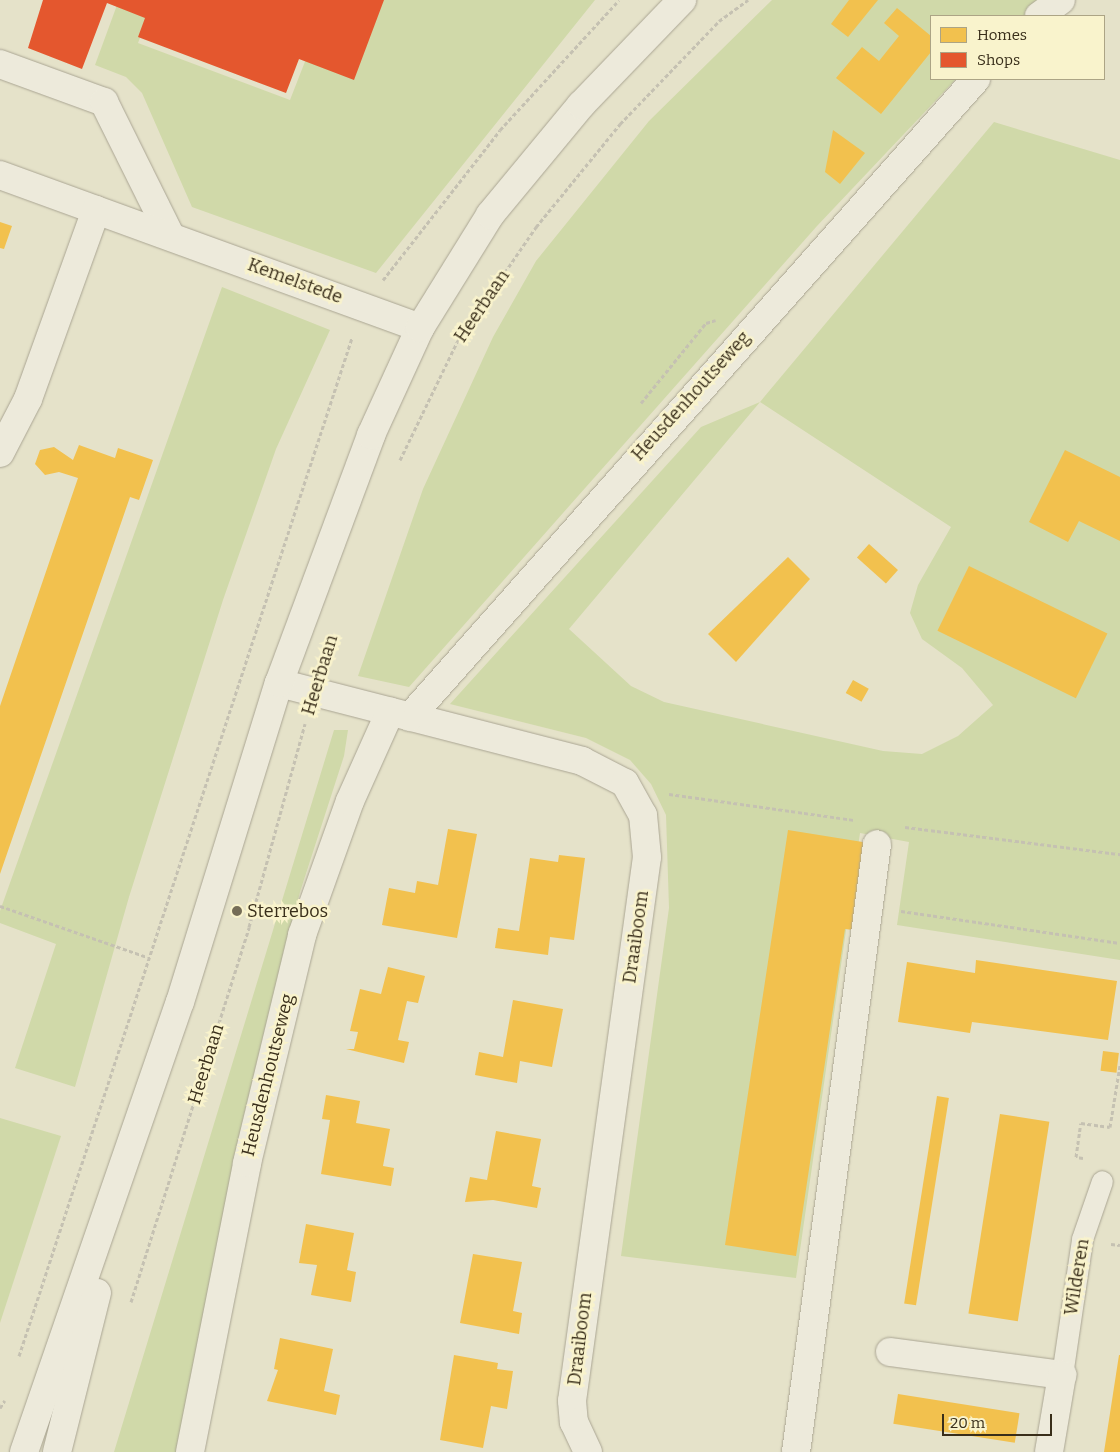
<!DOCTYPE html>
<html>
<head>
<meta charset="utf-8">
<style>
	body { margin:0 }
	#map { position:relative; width:1120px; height:1452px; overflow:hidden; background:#e5e2c9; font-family:Bitter,serif }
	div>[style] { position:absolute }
	.green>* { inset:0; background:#d0d9a9 }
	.homes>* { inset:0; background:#f2c14e; transform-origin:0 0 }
	.shops>* { inset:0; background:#e4572e }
	.path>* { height:3px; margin-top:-1.5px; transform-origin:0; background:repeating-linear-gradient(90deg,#c5c1b2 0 4px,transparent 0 6.5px) }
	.roads { filter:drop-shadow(0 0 1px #aaa593) drop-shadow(0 0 1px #aaa593) }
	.pedestrian>* { height:21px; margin:-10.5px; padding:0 10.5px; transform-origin:10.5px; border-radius:10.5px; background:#edeadb }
	.minor>* { height:28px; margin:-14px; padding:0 14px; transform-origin:14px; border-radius:14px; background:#edeadb }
	.tertiary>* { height:28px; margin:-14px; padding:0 14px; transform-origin:14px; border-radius:14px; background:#edeadb }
	.dots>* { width:14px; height:14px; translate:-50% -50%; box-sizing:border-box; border:2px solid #f9f3cc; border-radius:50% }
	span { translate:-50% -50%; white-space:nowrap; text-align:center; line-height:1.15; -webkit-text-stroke:5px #f9f3cc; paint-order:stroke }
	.street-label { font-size:18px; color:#392e1a }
	.poi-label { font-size:18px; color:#392e1a }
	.left { translate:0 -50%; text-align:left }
	.legend { position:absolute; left:930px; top:15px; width:175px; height:65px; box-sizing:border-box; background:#f9f3cc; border:1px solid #aca485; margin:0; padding:6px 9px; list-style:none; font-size:15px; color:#392e1a }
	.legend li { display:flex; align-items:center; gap:10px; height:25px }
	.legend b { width:25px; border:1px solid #aca485 }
	.scale { position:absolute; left:942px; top:1414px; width:110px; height:22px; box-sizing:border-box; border:2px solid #392e1a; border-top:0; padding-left:6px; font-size:15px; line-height:18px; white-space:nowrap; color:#392e1a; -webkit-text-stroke:4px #f9f3cc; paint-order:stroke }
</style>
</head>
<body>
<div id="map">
	<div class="green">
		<i style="clip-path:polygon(381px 0,595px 0,376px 273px,192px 207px,142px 93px,126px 77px,95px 65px,117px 5px,148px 17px,138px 43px,290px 100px,306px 59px)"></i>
		<i style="clip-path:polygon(772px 0,1044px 0,1026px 16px,931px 16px,931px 79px,956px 79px,817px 226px,409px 687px,358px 676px,423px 489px,493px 337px,536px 261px,649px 121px)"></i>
		<i style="clip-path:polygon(evenodd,994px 122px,1120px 160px,1120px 960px,897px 925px,909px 842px,860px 833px,796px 1278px,621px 1256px,669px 908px,666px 815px,651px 784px,630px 760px,586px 738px,450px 704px,701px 427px,760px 402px,994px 122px,760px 402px,951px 527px,918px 585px,910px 613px,922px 639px,962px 668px,993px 705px,958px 736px,922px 754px,883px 751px,664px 702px,631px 686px,569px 629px,760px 402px)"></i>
		<i style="clip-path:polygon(222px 287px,330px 330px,276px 449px,223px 600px,129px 897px,75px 1087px,15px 1068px,56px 944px,0 923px,0 911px)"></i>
		<i style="clip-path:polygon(334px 730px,348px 730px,344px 756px,300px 892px,256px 1065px,179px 1452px,114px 1452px)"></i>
		<i style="clip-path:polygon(0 1118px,61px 1136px,0 1323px)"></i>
	</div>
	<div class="homes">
		<i style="clip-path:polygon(849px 0,878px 0,848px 37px,831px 24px)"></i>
		<i style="clip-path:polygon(897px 8px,931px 36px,931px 52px,881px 114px,836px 78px,862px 47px,879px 61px,899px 36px,884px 23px)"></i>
		<i style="clip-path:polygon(833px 130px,865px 153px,840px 184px,825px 172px)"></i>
		<i style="clip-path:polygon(0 222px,12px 226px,4px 249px,0 248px)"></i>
		<i style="clip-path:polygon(79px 445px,115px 458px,118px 448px,153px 460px,139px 500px,130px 497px,0 874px,0 706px,78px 478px,59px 472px,45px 475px,35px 464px,40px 450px,54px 447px,73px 460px)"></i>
		<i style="clip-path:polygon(1065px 450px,1120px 477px,1120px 541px,1079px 521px,1068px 542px,1029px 522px)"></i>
		<i style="left:869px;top:544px;width:39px;height:18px;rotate:42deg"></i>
		<i style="clip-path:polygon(788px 557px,810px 579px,736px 662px,708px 634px)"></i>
		<i style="left:969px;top:566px;width:154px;height:72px;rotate:26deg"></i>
		<i style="left:853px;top:680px;width:18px;height:15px;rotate:29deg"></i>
		<i style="clip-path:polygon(448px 829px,477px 834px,457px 938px,382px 925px,389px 888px,415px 893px,417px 881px,438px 885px)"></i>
		<i style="clip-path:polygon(788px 830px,875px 844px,853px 930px,845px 929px,796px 1256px,725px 1245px)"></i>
		<i style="clip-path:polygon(559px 855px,585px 858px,574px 940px,550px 937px,548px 955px,495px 948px,498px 928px,519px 931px,530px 858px,558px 862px)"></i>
		<i style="clip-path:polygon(976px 960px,1117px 981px,1108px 1040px,972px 1022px,970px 1033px,898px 1022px,907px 962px,975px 973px)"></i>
		<i style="clip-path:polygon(388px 967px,425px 976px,418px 1003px,407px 1001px,398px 1040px,409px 1042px,404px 1063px,346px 1049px,354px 1049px,358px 1032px,350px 1031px,360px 989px,381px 994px)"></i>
		<i style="clip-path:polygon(513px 1000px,563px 1009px,552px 1067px,520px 1061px,517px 1083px,475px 1075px,479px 1052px,503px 1057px)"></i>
		<i style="left:1103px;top:1051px;width:16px;height:20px;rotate:7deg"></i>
		<i style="clip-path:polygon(326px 1095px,360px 1101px,356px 1123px,390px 1129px,383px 1166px,394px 1168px,391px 1186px,321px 1174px,330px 1120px,322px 1119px)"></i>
		<i style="left:937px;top:1096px;width:12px;height:210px;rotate:9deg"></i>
		<i style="left:1000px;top:1114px;width:50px;height:202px;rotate:9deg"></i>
		<i style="clip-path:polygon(496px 1131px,541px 1139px,532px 1186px,541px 1188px,537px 1208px,493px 1200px,465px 1202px,470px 1177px,487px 1180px)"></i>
		<i style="clip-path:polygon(306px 1224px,354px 1233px,347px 1270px,356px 1272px,351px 1302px,311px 1295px,317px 1265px,299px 1263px)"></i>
		<i style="clip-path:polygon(473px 1254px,522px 1262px,513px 1311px,522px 1313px,519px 1334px,460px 1323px)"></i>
		<i style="clip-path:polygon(280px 1338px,333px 1349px,324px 1391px,340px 1395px,336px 1415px,267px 1401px,278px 1370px,274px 1369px)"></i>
		<i style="clip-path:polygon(454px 1355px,498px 1363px,497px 1369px,513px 1371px,507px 1409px,491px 1406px,483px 1448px,440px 1440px)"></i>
		<i style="clip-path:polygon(1120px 1355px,1120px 1452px,1104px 1452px,1119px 1355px)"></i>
		<i style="left:898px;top:1394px;width:123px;height:30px;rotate:9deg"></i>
	</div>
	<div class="shops">
		<i style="clip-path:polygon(43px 0,384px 0,354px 80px,299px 59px,286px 93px,138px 37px,145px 18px,107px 3px,82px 69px,28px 48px)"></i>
	</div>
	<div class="path">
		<i style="left:383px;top:280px;width:190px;rotate:-52deg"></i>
		<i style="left:500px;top:130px;width:176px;rotate:-47.5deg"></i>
		<i style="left:641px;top:403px;width:103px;rotate:-50.9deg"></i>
		<i style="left:706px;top:323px;width:10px;rotate:-17deg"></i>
		<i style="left:400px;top:460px;width:131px;rotate:-64.2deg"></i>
		<i style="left:457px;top:342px;width:140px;rotate:-55.5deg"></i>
		<i style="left:536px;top:227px;width:133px;rotate:-50.8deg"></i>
		<i style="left:620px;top:124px;width:143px;rotate:-46.1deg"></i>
		<i style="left:719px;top:21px;width:36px;rotate:-36deg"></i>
		<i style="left:669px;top:794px;width:186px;rotate:8deg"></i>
		<i style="left:905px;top:827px;width:217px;rotate:7.2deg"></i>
		<i style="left:0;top:906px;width:156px;rotate:19.1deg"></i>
		<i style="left:901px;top:911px;width:221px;rotate:8.3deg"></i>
		<i style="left:1083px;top:1158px;width:7px;rotate:-172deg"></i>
		<i style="left:1076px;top:1157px;width:34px;rotate:-82deg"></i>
		<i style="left:1081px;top:1123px;width:29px;rotate:8deg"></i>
		<i style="left:1110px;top:1127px;width:63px;rotate:-80.8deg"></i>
		<i style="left:1111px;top:1244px;width:9px;rotate:6deg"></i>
		<i style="left:131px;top:1302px;width:393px;rotate:-72.5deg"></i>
		<i style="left:249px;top:927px;width:211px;rotate:-74.6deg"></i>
		<i style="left:19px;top:1356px;width:1071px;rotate:-71.89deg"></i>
		<i style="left:0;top:1408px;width:9px;rotate:-58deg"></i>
	</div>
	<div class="roads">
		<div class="pedestrian">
			<i style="left:1062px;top:1375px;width:137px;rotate:-81.6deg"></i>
			<i style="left:1082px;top:1239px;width:61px;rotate:-71deg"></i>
		</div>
		<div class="minor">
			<i style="left:1039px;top:16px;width:27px;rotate:-36deg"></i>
			<i style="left:0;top:64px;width:111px;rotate:20.1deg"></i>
			<i style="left:104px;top:102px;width:148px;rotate:63.6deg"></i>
			<i style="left:0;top:175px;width:447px;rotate:20deg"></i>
			<i style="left:0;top:453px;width:61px;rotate:-62.6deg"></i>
			<i style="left:28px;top:399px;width:201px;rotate:-70.2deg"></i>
			<i style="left:279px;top:683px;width:313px;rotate:14.4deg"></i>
			<i style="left:582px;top:761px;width:48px;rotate:27.1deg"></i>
			<i style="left:625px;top:783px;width:37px;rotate:61deg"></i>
			<i style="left:643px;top:815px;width:42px;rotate:84.6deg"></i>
			<i style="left:647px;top:857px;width:549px;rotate:97.85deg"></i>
			<i style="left:572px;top:1401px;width:21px;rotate:85deg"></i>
			<i style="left:574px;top:1422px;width:33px;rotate:65deg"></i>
			<i style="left:410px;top:717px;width:853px;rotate:-48.42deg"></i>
			<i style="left:890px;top:1352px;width:174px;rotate:7.6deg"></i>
			<i style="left:1062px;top:1375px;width:78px;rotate:99.6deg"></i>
			<i style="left:190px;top:1452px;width:295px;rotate:-78.8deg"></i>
			<i style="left:247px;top:1163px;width:235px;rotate:-76.4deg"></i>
			<i style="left:302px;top:935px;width:142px;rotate:-70.3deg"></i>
			<i style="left:350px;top:801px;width:98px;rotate:-65.8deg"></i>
			<i style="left:796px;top:1452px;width:613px;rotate:-82.41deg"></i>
		</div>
		<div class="tertiary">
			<i style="left:24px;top:1452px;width:476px;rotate:-70.9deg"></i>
			<i style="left:180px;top:1002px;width:334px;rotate:-72.8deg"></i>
			<i style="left:279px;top:683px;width:265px;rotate:-69.6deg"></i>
			<i style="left:371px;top:435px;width:118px;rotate:-65.4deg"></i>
			<i style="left:420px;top:328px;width:133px;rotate:-58.2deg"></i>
			<i style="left:490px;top:215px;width:143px;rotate:-50.4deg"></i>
			<i style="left:581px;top:105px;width:146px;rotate:-46.1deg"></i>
			<i style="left:57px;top:1452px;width:164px;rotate:-75.9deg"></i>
		</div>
	</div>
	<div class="dots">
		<i style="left:237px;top:911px;background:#756d57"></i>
	</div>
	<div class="street-label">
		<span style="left:295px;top:281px;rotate:20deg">Kemelstede</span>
		<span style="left:482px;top:306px;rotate:-56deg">Heerbaan</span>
		<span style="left:691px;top:396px;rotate:-48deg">Heusdenhoutseweg</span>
		<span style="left:320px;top:675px;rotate:-73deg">Heerbaan</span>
		<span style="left:636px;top:937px;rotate:-82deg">Draaiboom</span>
		<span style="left:206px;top:1064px;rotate:-73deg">Heerbaan</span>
		<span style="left:268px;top:1075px;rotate:-76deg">Heusdenhoutseweg</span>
		<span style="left:1077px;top:1277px;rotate:-81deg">Wilderen</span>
		<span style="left:580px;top:1339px;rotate:-83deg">Draaiboom</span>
	</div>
	<div class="poi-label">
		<span class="left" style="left:247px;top:911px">Sterrebos</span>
	</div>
	<ul class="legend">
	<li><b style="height:14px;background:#f2c14e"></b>Homes</li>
	<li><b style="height:14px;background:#e4572e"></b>Shops</li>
	</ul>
	<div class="scale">20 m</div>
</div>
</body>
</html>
